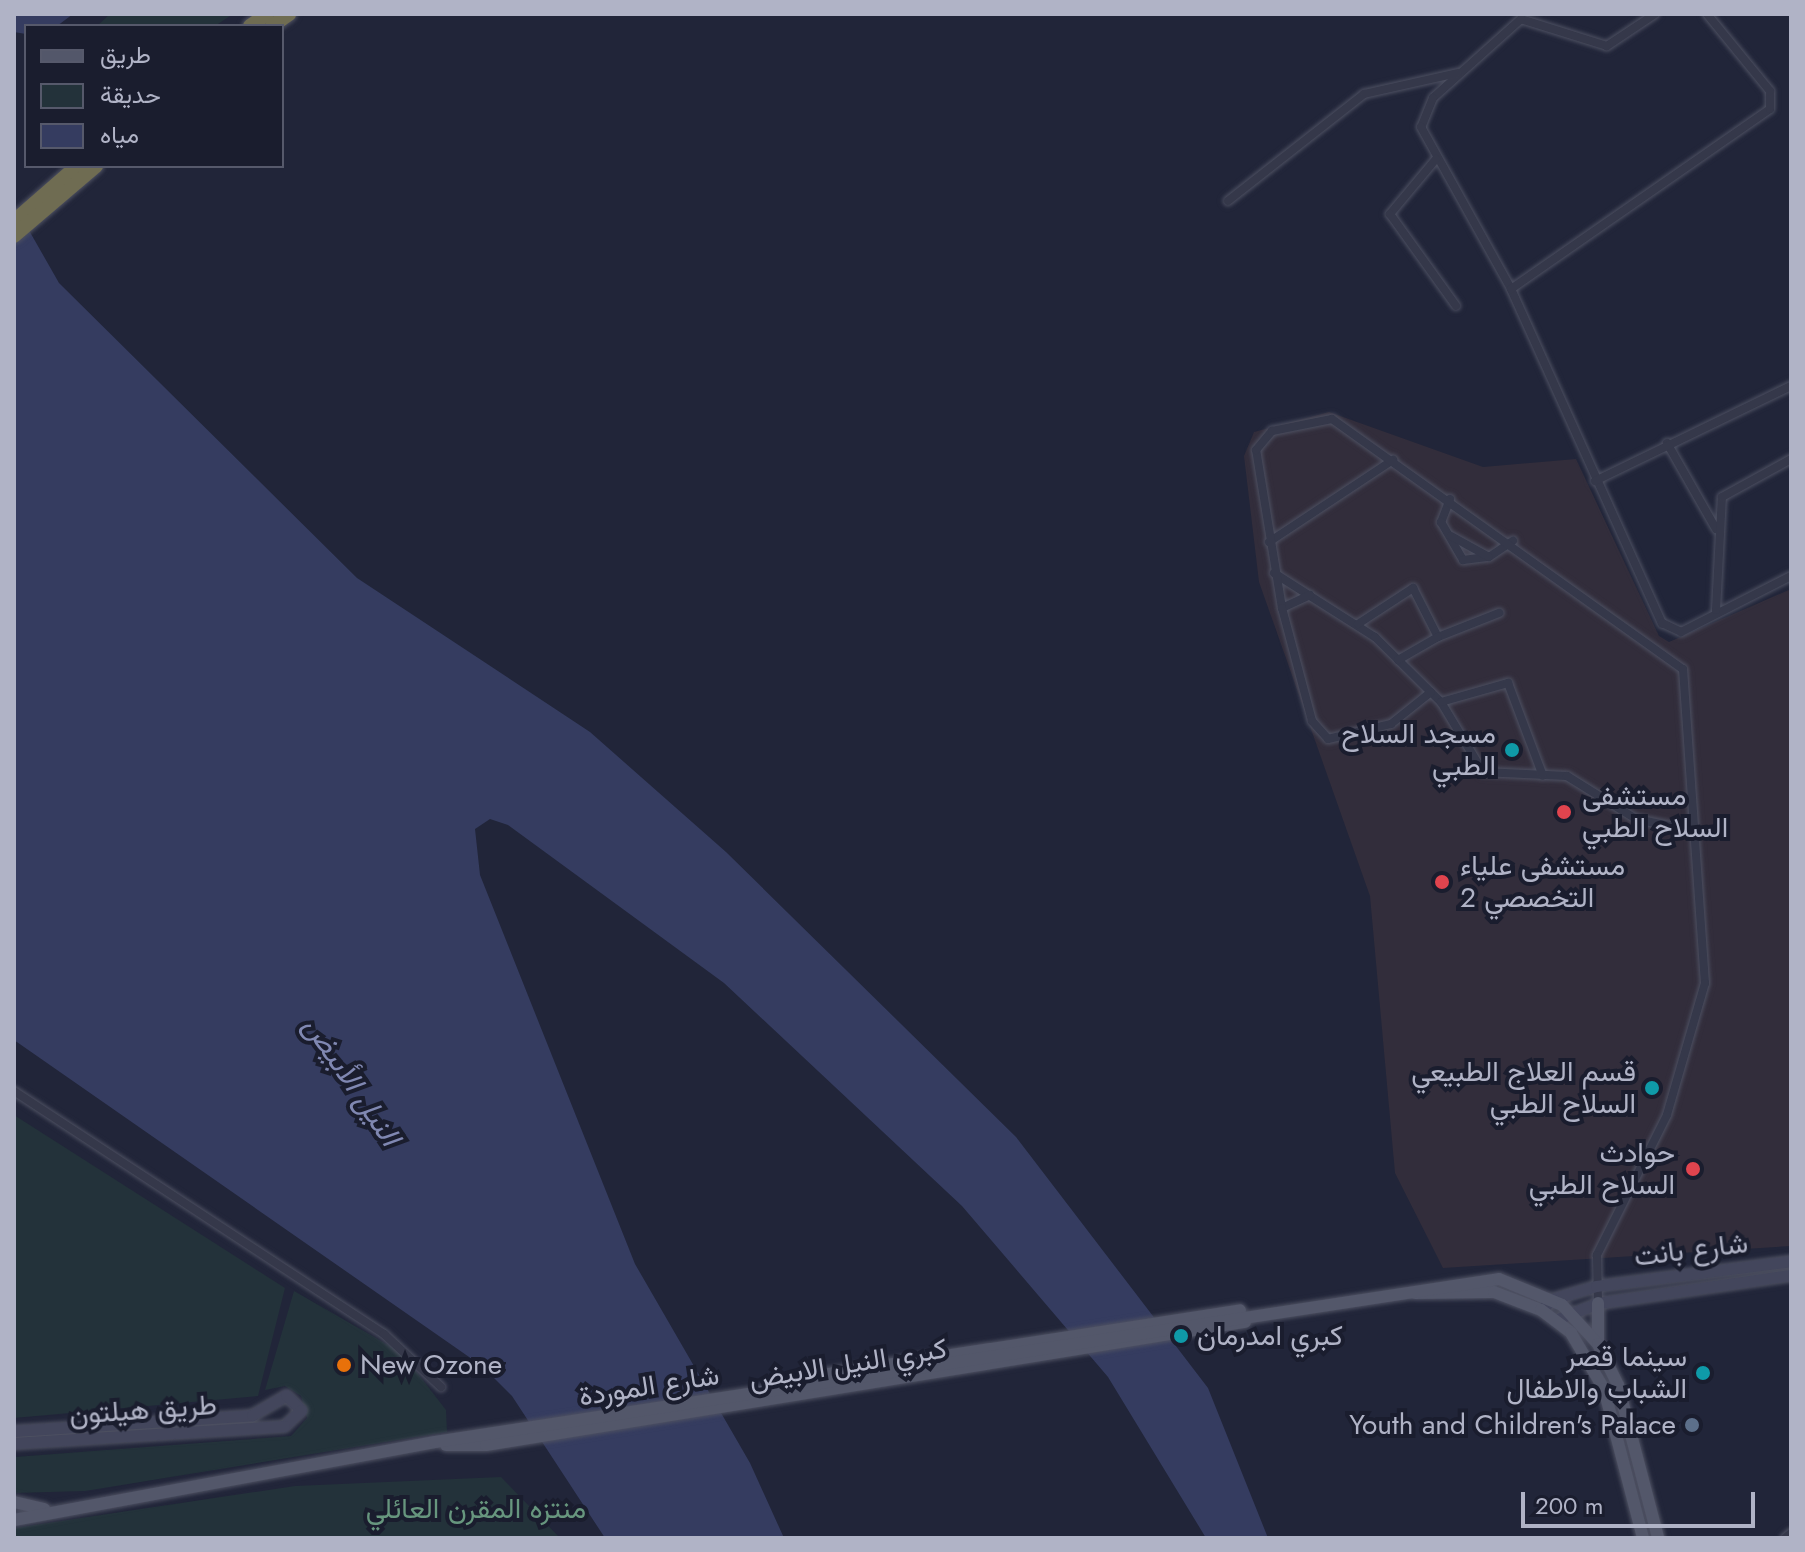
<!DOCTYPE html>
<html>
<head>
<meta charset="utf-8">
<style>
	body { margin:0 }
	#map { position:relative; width:1805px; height:1552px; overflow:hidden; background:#212539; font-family:Jost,Vazirmatn,sans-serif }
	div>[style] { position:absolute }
	.medical>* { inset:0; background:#322d3b }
	.green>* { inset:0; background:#23323a }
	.water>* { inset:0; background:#353c60 }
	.roads { filter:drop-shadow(0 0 2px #4d5061) drop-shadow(0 0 2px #4d5061) }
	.street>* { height:8px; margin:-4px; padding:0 4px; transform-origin:4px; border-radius:4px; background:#35384a }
	.secondary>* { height:11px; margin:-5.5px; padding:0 5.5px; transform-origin:5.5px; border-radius:5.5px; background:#43465c }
	.primary>* { height:12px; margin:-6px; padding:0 6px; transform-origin:6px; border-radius:6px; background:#53576a }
	.highway>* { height:14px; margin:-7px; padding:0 7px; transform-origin:7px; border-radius:7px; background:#6f6c52 }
	.dots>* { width:22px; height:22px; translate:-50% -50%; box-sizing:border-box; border:4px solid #1a1d2e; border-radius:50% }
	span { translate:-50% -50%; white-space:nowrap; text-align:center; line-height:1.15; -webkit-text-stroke:8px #1a1d2e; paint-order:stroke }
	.poi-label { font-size:28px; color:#b0b3c6 }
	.right { translate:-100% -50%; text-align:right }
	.left { translate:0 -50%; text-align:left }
	.street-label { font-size:28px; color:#b0b3c6 }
	.park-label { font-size:28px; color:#67967e }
	.water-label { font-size:30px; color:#8088b2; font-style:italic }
	.frame { position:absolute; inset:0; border:16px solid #b0b3c6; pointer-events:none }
	.legend { position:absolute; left:24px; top:24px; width:260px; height:144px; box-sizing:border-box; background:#1a1d2e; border:2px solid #56596b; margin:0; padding:10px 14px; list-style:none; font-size:24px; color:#b0b3c6 }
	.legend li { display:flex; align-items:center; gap:16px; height:40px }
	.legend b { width:40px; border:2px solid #56596b }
	.scale { position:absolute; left:1521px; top:1492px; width:234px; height:36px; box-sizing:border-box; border:4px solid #b0b3c6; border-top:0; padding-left:10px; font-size:24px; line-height:28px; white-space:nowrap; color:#b0b3c6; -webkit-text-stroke:6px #1a1d2e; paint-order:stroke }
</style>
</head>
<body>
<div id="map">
	<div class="medical">
		<i style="clip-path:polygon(1329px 412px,1483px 467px,1576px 459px,1659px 636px,1669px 642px,1791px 589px,1791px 1246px,1443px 1268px,1395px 1173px,1370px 896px,1259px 582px,1244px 456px,1254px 432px)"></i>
	</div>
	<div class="green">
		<i style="clip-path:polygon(110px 14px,233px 14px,215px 26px,97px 26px)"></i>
		<i style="clip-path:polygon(14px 1115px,285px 1288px,258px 1396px,14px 1418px)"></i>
		<i style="clip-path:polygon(294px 1291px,402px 1353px,446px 1410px,447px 1432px,85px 1491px,14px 1493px,14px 1457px,291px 1436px,307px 1418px,301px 1396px,285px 1386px,265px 1390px)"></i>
		<i style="clip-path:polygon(501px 1477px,560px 1538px,14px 1538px,14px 1528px,295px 1486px)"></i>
	</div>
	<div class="water">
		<i style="clip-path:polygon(14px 14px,73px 14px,57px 26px,26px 26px,26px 34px,14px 32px)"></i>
		<i style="clip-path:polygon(14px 204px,59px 283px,357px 578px,590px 732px,726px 852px,1016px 1137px,1208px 1388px,1268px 1538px,1206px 1538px,1108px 1377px,962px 1206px,724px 983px,508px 825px,490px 819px,475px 829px,480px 875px,635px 1264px,750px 1463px,784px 1538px,605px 1538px,512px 1396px,482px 1366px,14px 1040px)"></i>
	</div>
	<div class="roads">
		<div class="street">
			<i style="left:1655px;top:14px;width:58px;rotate:146.3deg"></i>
			<i style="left:1607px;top:46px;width:90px;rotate:-162.6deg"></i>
			<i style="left:1521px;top:19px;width:118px;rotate:138.1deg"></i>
			<i style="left:1433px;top:98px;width:31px;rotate:112deg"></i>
			<i style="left:1421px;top:127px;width:185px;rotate:60.9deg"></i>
			<i style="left:1511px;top:289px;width:367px;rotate:65.7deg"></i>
			<i style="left:1662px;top:623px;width:21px;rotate:25deg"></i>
			<i style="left:1681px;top:632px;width:123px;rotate:-27deg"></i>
			<i style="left:1436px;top:159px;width:72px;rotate:129.9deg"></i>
			<i style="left:1390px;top:214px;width:113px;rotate:54.3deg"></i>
			<i style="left:1228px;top:201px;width:173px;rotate:-38.2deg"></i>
			<i style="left:1364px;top:94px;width:96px;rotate:-12.6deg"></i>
			<i style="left:1511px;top:289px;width:315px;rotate:-34.8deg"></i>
			<i style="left:1770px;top:109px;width:18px;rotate:-90deg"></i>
			<i style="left:1770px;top:91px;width:99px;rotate:-129.3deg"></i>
			<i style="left:1667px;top:443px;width:99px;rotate:60.3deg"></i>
			<i style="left:1595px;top:481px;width:218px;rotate:-25.9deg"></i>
			<i style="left:1450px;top:499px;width:25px;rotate:111deg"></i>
			<i style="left:1441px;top:522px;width:44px;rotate:59.9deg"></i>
			<i style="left:1463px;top:560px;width:26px;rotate:-7deg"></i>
			<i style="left:1489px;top:557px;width:29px;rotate:-34deg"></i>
			<i style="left:1451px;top:536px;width:43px;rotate:28.9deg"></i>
			<i style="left:1269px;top:542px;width:149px;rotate:-33.5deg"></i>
			<i style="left:1274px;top:573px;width:120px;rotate:32.4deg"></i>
			<i style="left:1375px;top:637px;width:93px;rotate:44.6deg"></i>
			<i style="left:1441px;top:702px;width:82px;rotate:59deg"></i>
			<i style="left:1483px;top:772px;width:84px;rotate:2.7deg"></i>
			<i style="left:1567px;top:776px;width:81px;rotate:31.9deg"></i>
			<i style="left:1636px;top:819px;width:59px;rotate:11.7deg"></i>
			<i style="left:1310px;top:595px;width:31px;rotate:155deg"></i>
			<i style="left:1282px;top:608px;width:160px;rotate:-99.3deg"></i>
			<i style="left:1256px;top:450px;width:25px;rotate:-50deg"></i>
			<i style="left:1272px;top:431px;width:61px;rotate:-11.3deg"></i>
			<i style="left:1332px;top:419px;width:431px;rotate:35.5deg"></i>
			<i style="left:1683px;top:669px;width:315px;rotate:86deg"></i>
			<i style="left:1705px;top:983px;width:137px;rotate:106.1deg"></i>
			<i style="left:1667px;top:1115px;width:157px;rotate:116.6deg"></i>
			<i style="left:1597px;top:1255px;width:48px;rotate:88.8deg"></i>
			<i style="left:1282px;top:608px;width:117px;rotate:75.1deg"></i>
			<i style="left:1312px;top:721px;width:24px;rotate:48deg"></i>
			<i style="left:1328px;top:739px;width:65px;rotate:-13.4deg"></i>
			<i style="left:1391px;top:724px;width:51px;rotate:-38.7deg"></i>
			<i style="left:1716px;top:610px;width:113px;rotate:-87deg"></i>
			<i style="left:1722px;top:497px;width:79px;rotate:-28.8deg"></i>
			<i style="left:1358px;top:624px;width:66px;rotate:-33.2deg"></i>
			<i style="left:1413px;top:588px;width:55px;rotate:63deg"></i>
			<i style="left:1438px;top:637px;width:66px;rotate:-21.5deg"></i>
			<i style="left:1398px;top:660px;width:46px;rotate:-29.9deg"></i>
			<i style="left:1441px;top:702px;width:70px;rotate:-15.8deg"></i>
			<i style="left:1508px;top:683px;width:99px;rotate:69.4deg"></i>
			<i style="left:14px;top:1091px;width:443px;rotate:33.3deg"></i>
			<i style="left:384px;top:1334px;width:78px;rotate:42.9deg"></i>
			<i style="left:1785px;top:1538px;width:8px;rotate:-40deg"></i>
		</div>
		<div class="secondary">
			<i style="left:1541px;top:1310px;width:16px;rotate:-45deg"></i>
			<i style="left:1552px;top:1299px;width:46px;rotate:-16.5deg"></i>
			<i style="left:1596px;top:1286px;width:197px;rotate:-7.3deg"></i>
			<i style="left:1555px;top:1320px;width:46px;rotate:-21.6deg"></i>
			<i style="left:1598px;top:1303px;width:195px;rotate:-8.3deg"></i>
			<i style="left:14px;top:1431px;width:239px;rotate:-3.8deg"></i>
			<i style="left:252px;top:1415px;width:39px;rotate:-30deg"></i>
			<i style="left:286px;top:1395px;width:21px;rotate:45deg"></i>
			<i style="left:301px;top:1410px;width:23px;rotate:137deg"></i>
			<i style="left:284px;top:1426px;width:271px;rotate:176.4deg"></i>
		</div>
		<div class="primary">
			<i style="left:1415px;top:1293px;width:79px;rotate:-0.7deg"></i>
			<i style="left:1494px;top:1292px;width:50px;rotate:21deg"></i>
			<i style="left:1541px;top:1310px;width:38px;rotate:37deg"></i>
			<i style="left:1571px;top:1333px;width:65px;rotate:59.5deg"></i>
			<i style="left:1604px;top:1389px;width:154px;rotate:75.3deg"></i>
			<i style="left:1598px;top:1344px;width:41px;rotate:-90deg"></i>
			<i style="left:816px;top:1376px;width:429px;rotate:-8.8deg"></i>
			<i style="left:446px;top:1445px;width:40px"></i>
			<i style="left:486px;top:1445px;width:769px;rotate:-9.21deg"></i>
			<i style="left:14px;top:1502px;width:31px;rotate:13deg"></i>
			<i style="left:14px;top:1520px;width:428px;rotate:-10.5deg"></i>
			<i style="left:435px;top:1442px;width:1076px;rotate:-8.71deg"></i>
			<i style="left:1499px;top:1279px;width:68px;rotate:22.4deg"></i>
			<i style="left:1562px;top:1305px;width:53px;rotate:47.3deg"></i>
			<i style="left:1598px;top:1344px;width:46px;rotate:64deg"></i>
			<i style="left:1618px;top:1385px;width:158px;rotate:75.3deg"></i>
		</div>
		<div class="highway">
			<i style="left:250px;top:26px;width:21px;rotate:-35deg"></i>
			<i style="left:272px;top:26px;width:21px;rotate:-35deg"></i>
			<i style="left:14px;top:221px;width:84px;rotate:-41.1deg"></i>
			<i style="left:14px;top:236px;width:108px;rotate:-40.5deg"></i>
		</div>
	</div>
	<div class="dots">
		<i style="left:1512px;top:750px;background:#0f9aa8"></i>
		<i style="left:1564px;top:812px;background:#e0444e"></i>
		<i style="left:1442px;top:882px;background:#e0444e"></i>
		<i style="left:1652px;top:1088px;background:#0f9aa8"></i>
		<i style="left:1693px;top:1169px;background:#e0444e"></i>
		<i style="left:1181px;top:1336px;background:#0f9aa8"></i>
		<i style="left:344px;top:1365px;background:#e8710a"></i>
		<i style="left:1703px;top:1373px;background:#0f9aa8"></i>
		<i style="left:1692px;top:1425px;background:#5c6f8a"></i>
	</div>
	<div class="poi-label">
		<span class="right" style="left:1496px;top:750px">مسجد السلاح<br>الطبي</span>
		<span class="left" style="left:1582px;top:812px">مستشفى<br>السلاح الطبي</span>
		<span class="left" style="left:1460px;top:882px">مستشفى علياء<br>التخصصي 2</span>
		<span class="right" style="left:1636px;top:1088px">قسم العلاج الطبيعي<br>السلاح الطبي</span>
		<span class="right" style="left:1675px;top:1169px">حوادث<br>السلاح الطبي</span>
		<span class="left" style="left:1197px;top:1336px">كبري امدرمان</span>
		<span class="right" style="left:1687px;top:1373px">سينما قصر<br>الشباب والاطفال</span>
		<span class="left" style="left:360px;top:1365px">New Ozone</span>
		<span class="right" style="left:1676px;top:1425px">Youth and Children's Palace</span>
	</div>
	<div class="street-label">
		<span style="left:1691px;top:1250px;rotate:-7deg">شارع بانت</span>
		<span style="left:848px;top:1364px;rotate:-9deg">كبري النيل الابيض</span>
		<span style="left:649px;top:1386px;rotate:-9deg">شارع الموردة</span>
		<span style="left:143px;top:1410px;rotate:-4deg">طريق هيلتون</span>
	</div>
	<div class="park-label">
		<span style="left:476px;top:1509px">منتزه المقرن العائلي</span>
	</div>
	<div class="water-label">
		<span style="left:352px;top:1081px;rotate:56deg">النيل الأبيض</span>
	</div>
	<div class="frame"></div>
	<ul class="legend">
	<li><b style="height:10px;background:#53576a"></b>طريق</li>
	<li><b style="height:22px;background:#23323a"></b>حديقة</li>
	<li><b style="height:22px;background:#353c60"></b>مياه</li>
	</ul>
	<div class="scale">200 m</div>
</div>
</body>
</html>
